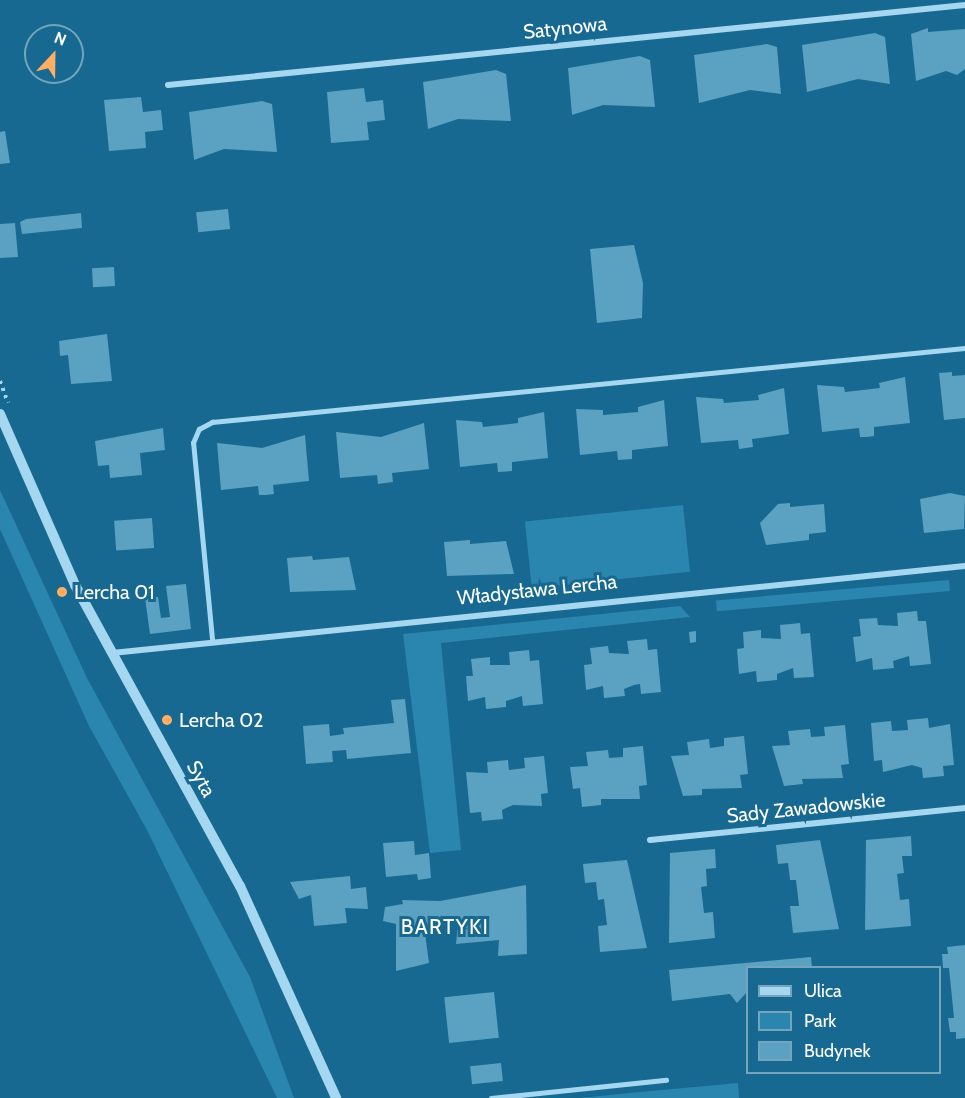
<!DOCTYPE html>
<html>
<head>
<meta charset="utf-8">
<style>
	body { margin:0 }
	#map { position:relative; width:965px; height:1098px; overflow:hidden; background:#176991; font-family:Cabin,sans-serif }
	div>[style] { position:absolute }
	.green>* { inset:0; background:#2a85af; transform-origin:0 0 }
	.building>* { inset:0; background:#5aa1c2; transform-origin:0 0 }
	.path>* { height:4px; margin-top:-2px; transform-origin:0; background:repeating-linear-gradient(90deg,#a5d8f0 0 3px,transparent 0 7.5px) }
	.service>* { height:4.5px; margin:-2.25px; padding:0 2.25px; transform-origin:2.25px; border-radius:2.25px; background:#a5d8f0 }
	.minor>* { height:6px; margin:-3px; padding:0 3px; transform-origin:3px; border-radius:3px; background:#a5d8f0 }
	.tertiary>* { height:10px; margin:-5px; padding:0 5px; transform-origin:5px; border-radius:5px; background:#a5d8f0 }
	.dots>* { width:16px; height:16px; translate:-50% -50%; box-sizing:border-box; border:3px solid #176991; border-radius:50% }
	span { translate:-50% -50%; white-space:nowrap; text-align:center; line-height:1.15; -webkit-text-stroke:6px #176991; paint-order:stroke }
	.street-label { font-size:20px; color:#fff }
	.poi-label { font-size:20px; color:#fff }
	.left { translate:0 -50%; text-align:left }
	.neighbourhood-label { font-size:21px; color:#fff; letter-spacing:1.5px }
	.legend { position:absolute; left:746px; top:966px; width:195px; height:108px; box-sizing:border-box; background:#176991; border:2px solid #74a5bd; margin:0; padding:8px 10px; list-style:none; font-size:18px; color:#fff }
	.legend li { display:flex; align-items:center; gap:12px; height:30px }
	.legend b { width:30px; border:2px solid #74a5bd }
	.north { position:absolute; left:24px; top:24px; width:60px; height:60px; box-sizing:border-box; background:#176991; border:2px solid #74a5bd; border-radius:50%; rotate:22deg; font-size:16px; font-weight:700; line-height:24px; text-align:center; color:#fff }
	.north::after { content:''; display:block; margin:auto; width:21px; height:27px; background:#ffae64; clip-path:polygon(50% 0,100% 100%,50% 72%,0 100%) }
</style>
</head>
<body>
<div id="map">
	<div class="green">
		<i style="clip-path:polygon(0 490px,87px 678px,250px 977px,294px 1098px,277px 1098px,147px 830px,89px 726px,0 529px)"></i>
		<i style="left:683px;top:505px;width:67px;height:159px;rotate:84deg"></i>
		<i style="left:949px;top:580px;width:11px;height:234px;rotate:85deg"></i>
		<i style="clip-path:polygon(680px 606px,690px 617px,441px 643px,461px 850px,430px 853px,403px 634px)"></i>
		<i style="clip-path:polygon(738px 1083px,739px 1098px,581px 1098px,629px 1093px)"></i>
	</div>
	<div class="building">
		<i style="clip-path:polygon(928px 28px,928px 32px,965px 29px,965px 69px,957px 75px,946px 71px,916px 81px,911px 34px)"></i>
		<i style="clip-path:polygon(875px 33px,885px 37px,890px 84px,858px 79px,807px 92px,802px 45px)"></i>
		<i style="clip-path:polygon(767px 44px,777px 47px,781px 94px,750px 90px,699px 103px,694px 55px)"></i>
		<i style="clip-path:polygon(640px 56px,650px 60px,655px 107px,603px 105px,572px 115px,568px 68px)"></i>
		<i style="clip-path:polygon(496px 70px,506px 74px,511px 121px,458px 119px,428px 129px,423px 82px)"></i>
		<i style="clip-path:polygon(364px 88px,366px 102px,383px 100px,385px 120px,367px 122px,369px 140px,331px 143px,327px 92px)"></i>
		<i style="clip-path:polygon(141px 97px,143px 112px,161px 110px,163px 130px,145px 132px,146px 148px,109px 151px,104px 100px)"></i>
		<i style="clip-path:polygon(262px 101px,272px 104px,277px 152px,224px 149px,194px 160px,189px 112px)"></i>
		<i style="clip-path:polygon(5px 131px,10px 163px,0 164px,0 132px)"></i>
		<i style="left:228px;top:209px;width:20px;height:32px;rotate:84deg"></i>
		<i style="clip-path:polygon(81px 213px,82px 228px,22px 234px,20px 222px,26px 219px)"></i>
		<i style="clip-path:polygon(15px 223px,18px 257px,0 258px,0 224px)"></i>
		<i style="clip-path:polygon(634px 245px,643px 283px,642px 318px,597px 323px,590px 249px)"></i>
		<i style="left:114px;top:267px;width:19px;height:22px;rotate:87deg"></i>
		<i style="clip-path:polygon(107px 334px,112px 381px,71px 384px,68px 355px,60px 356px,59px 341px)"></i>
		<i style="clip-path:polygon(952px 372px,952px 376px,965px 375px,965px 418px,944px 420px,939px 373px)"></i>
		<i style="clip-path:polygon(905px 377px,910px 423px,874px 427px,874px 436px,867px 437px,860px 437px,859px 428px,822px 432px,817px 385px,844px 387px,845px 392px,880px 388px,879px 383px)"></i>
		<i style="clip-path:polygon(784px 388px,789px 434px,752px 439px,753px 447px,739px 449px,738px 440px,701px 443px,696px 397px,723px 399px,724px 403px,759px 400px,758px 395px)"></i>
		<i style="clip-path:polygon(664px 400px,668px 446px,632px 450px,632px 459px,618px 460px,617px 451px,580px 455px,576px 409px,603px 410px,603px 415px,638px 412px,638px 407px)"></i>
		<i style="clip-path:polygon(544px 412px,548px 458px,512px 462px,512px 471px,498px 472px,497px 463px,460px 467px,456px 420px,482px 422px,483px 427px,518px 423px,518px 418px)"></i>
		<i style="clip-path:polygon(424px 423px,429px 469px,392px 473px,393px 482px,378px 484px,377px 475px,340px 478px,336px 432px,381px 437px)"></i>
		<i style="clip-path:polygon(163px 428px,165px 450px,140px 453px,142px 475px,110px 478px,109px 465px,98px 466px,95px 441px)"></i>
		<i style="clip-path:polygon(305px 435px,309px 481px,273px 485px,274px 494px,266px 495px,259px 495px,258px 486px,221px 490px,217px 443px,262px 448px)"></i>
		<i style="clip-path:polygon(950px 493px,965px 496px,964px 529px,924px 533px,920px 499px)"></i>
		<i style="clip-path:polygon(790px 503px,790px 507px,824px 504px,826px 532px,809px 534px,809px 540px,766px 545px,760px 523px,778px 504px)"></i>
		<i style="left:152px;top:518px;width:30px;height:38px;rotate:86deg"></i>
		<i style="clip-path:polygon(470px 540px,470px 544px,506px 541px,514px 574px,447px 576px,444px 542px)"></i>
		<i style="clip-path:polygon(312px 556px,313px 560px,349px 557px,356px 590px,290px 592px,287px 558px)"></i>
		<i style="clip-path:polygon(186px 584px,191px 629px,150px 634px,145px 598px,158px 597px,161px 618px,170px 617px,166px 586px)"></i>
		<i style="clip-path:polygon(917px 611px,918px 621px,926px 621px,931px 664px,910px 666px,909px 656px,893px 661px,894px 668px,873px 670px,872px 658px,856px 662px,853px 637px,861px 636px,859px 619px,877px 618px,878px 625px,898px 626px,897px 613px)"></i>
		<i style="clip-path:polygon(800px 623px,801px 634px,810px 633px,814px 677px,794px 678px,793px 668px,777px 674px,777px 680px,757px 682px,756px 671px,739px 674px,737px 649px,744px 648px,743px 632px,761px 630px,761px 638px,781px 639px,780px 625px)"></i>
		<i style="clip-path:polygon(696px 631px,696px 642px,690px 643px,689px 632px)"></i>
		<i style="clip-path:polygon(647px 639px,648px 650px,657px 649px,661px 692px,641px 694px,640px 684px,634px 685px,624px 689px,625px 696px,604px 698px,603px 686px,586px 690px,584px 665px,592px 664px,590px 648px,608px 646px,609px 653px,629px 654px,627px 641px)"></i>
		<i style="clip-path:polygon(529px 650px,530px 661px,539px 660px,543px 704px,523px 706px,522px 696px,506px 701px,506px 707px,486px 709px,485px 697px,468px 701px,466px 676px,473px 676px,471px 659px,490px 657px,490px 665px,510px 665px,509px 652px)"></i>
		<i style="clip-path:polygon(405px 699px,411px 753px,347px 759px,346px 750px,332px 751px,333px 762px,306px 764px,303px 726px,329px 724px,330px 736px,344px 734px,343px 728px,394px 723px,391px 700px)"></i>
		<i style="clip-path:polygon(928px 718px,929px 728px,950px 724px,954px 765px,943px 766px,944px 776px,923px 778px,922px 768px,912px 765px,883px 772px,882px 760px,874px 761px,871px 723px,891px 721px,892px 731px,908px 730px,907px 720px)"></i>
		<i style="clip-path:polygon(845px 725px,849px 764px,841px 765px,843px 778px,802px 779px,803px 784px,784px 786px,772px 746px,790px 745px,788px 731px,810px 729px,811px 737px,825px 736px,824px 727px)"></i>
		<i style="clip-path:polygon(744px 736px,748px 774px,740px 775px,742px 788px,702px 789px,702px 795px,683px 796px,671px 756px,689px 755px,687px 742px,709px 739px,710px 748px,724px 746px,724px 738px)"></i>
		<i style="clip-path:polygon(643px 746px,647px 785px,639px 786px,640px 799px,601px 799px,601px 805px,582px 807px,580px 788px,573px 789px,570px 767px,588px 766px,586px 752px,608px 750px,609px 758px,623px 757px,623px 748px)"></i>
		<i style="clip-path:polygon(544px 756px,548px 793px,541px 794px,542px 806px,513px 805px,502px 810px,503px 819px,482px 821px,481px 812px,470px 813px,466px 772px,488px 773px,487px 762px,508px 760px,509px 770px,525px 768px,524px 758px)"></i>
		<i style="clip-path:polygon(911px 836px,912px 856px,902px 856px,904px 873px,897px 874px,900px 900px,909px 899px,911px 926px,865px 930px,866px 840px)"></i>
		<i style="clip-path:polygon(820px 840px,839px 929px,793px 933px,790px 906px,799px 906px,796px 880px,790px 880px,788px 863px,778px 864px,776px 845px)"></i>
		<i style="clip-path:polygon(414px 841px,415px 855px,429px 853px,431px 878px,418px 880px,417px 874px,386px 877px,383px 843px)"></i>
		<i style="clip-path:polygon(715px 849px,716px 868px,706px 869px,707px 886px,701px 887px,704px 913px,713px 912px,715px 938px,669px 943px,670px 853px)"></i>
		<i style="clip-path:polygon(627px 860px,647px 948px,600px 952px,598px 926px,607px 925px,604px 899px,598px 900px,596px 882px,585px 883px,583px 864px)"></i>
		<i style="clip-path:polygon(350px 876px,351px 889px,366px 887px,368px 909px,345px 908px,347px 923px,314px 926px,311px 895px,299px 899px,290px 882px)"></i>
		<i style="clip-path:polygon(526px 885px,527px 954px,498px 956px,499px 940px,456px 944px,458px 923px,424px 926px,429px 963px,396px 971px,396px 924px,383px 921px,385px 907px,403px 904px,402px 900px,440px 901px)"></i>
		<i style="clip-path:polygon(965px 945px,965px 1038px,956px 1039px,956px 1032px,950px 1032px,948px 1018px,954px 1018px,949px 968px,943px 968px,942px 954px,948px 954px,947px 947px)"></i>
		<i style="clip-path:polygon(811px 957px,812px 968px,747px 968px,747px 992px,737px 1003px,730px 994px,672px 1001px,669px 970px)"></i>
		<i style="left:494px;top:992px;width:46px;height:50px;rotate:84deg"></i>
		<i style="left:501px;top:1063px;width:18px;height:31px;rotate:84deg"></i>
	</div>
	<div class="path">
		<i style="left:0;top:381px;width:23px;rotate:70deg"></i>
	</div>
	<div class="service">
		<i style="left:212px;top:639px;width:197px;rotate:-95.5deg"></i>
		<i style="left:193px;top:443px;width:15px;rotate:-67deg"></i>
		<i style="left:199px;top:429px;width:15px;rotate:-28deg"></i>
		<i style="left:212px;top:422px;width:757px;rotate:-5.61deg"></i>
		<i style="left:491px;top:1098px;width:176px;rotate:-5.9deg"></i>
	</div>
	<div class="minor">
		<i style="left:168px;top:85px;width:801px;rotate:-5.73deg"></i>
		<i style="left:112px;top:653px;width:857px;rotate:-5.82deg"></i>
		<i style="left:650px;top:840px;width:317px;rotate:-5.8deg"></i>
	</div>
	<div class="tertiary">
		<i style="left:0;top:414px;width:187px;rotate:66.3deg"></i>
		<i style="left:75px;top:585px;width:343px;rotate:61.3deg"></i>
		<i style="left:240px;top:886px;width:233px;rotate:65.6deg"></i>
	</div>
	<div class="dots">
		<i style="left:62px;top:592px;background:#ffae64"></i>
		<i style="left:167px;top:720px;background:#ffae64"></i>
	</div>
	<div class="street-label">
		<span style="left:565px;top:28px;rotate:-6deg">Satynowa</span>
		<span style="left:537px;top:590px;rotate:-6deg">Władysława Lercha</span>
		<span style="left:201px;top:779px;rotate:61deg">Syta</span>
		<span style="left:806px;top:808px;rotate:-6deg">Sady Zawadowskie</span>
	</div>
	<div class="poi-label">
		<span class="left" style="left:74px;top:592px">Lercha 01</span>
		<span class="left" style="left:179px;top:720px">Lercha 02</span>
	</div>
	<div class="neighbourhood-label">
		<span style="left:445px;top:927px">BARTYKI</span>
	</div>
	<ul class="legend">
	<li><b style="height:8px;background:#a5d8f0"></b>Ulica</li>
	<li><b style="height:16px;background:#2a85af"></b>Park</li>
	<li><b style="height:16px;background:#5aa1c2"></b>Budynek</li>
	</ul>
	<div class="north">N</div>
</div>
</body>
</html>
